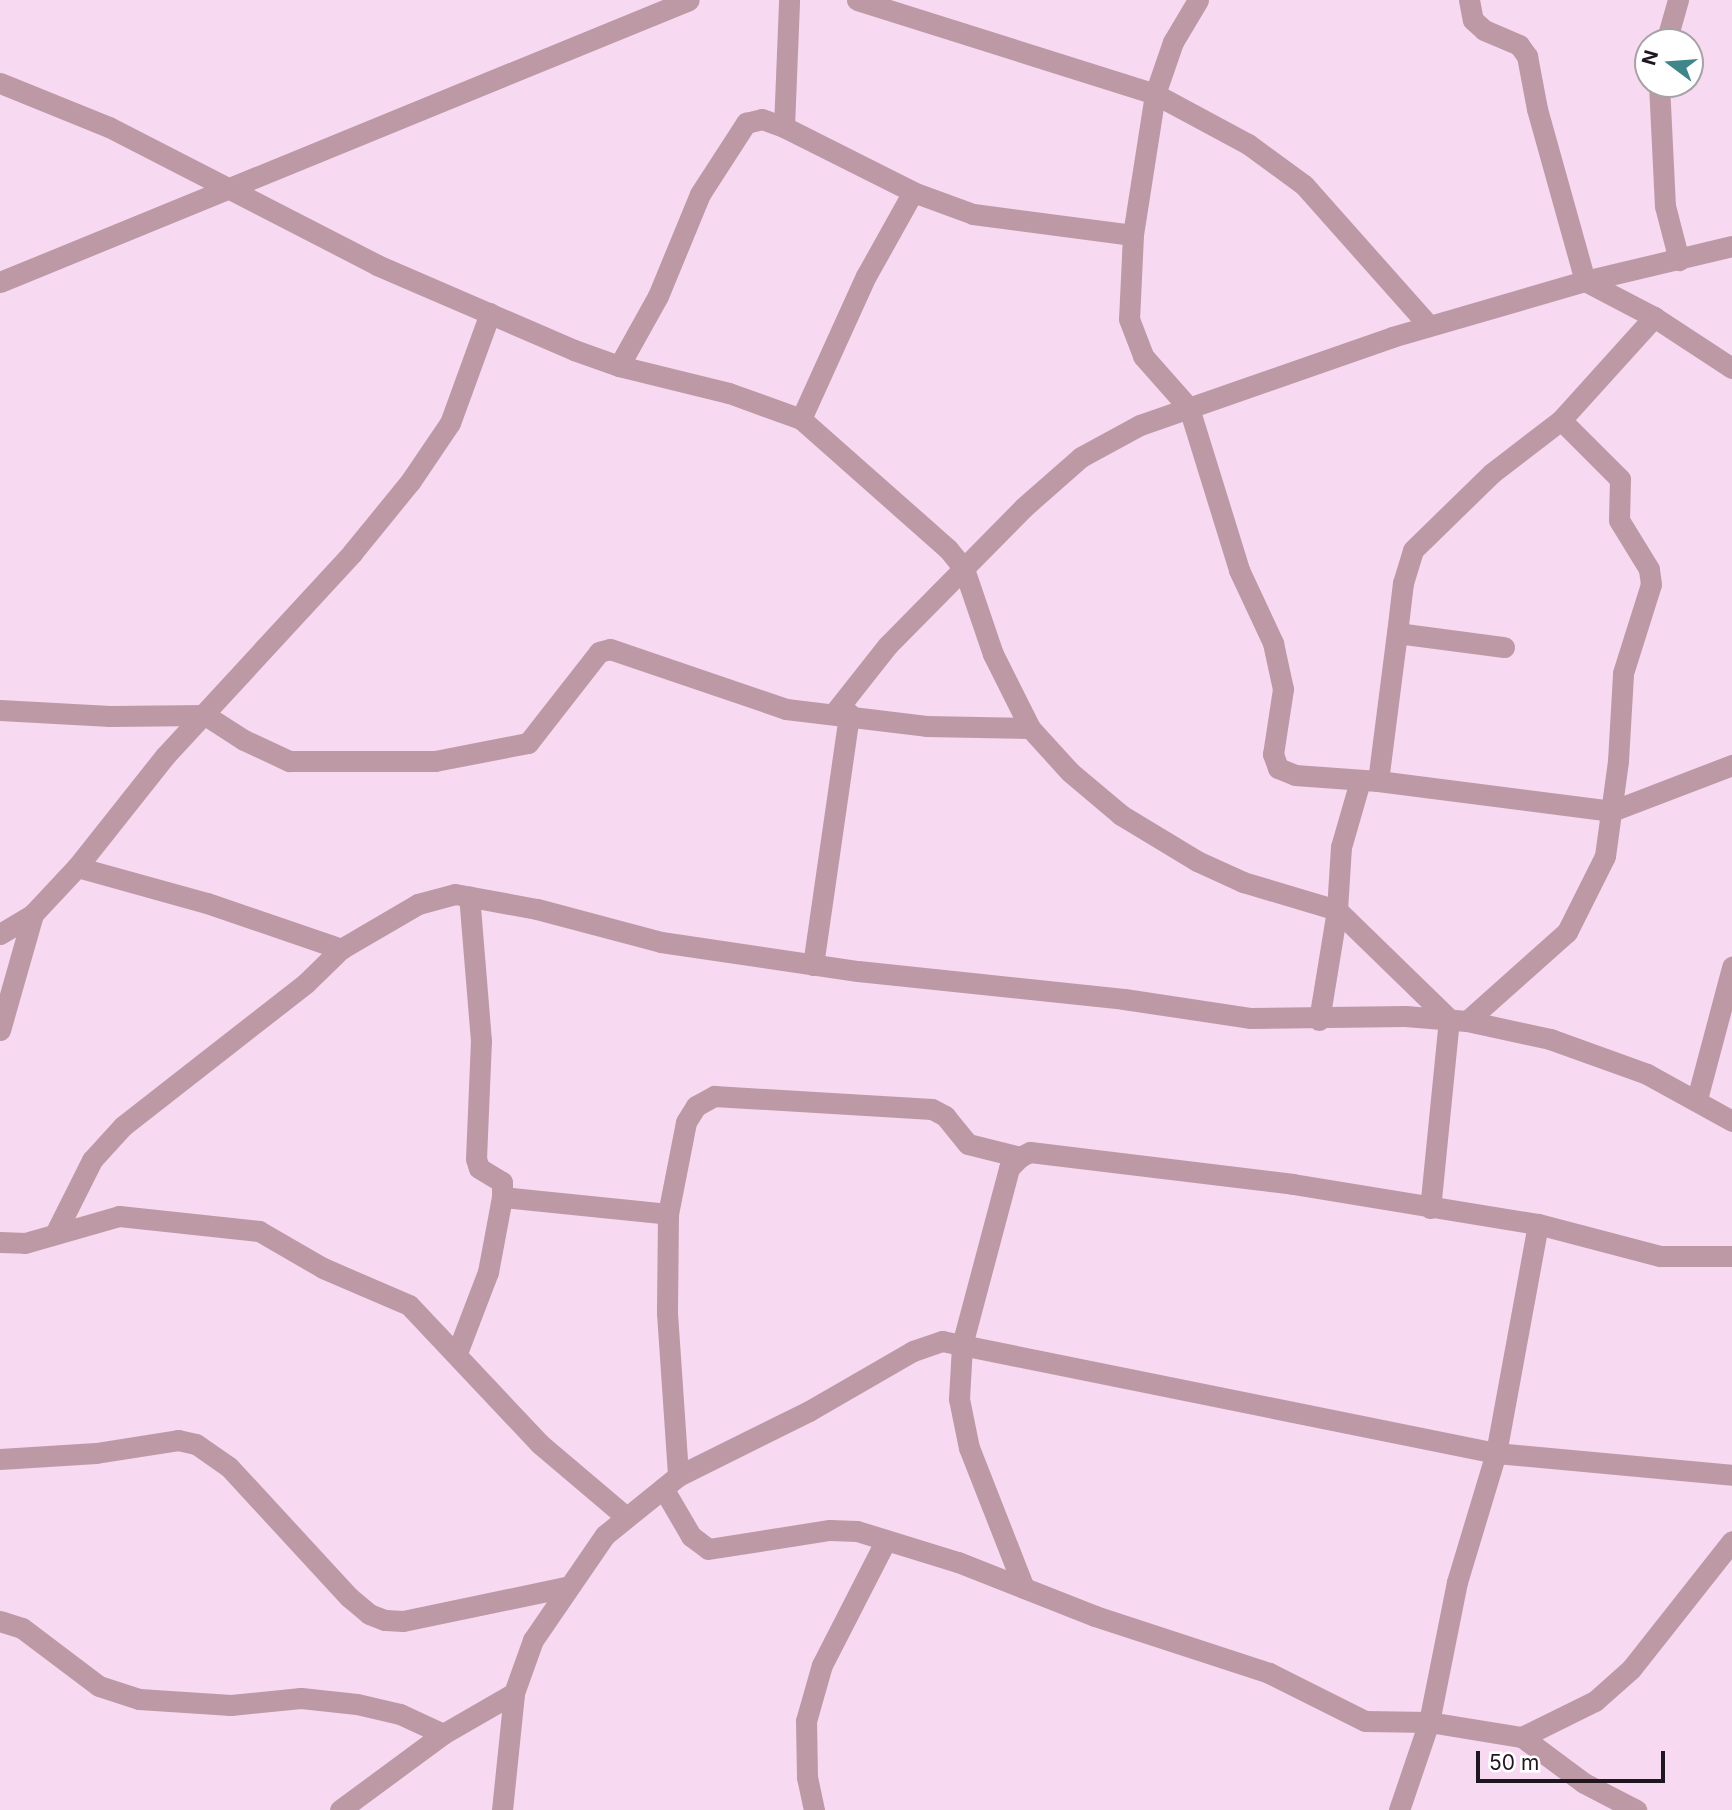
<!DOCTYPE html>
<html>
<head>
<meta charset="utf-8">
<style>
	body { margin:0 }
	#map { position:relative; width:1732px; height:1810px; overflow:hidden; background:#f7d9f2; font-family:Inter,sans-serif }
	div>[style] { position:absolute }
	.minor>* { height:21px; margin:-10.5px; padding:0 10.5px; transform-origin:10.5px; border-radius:10.5px; background:#bd99a5 }
	span { translate:-50% -50%; white-space:nowrap; text-align:center; line-height:1.15; -webkit-text-stroke:5px #fff; paint-order:stroke }
	.north { position:absolute; left:1634px; top:28px; width:70px; height:70px; box-sizing:border-box; background:#fff; border:2px solid #a6a2a5; border-radius:50%; rotate:286deg; font-size:19px; font-weight:700; line-height:28px; text-align:center; color:#20161f }
	.north::after { content:''; display:block; margin:auto; width:24px; height:32px; background:#3e868a; clip-path:polygon(50% 0,100% 100%,50% 72%,0 100%) }
	.scale { position:absolute; left:1476px; top:1751px; width:189px; height:32px; box-sizing:border-box; border:4px solid #20161f; border-top:0; padding-left:9px; font-size:21px; line-height:24px; white-space:nowrap; color:#20161f; -webkit-text-stroke:5px #fff; paint-order:stroke }
</style>
</head>
<body>
<div id="map">
	<div class="minor">
		<i style="left:857px;top:0;width:312px;rotate:17.5deg"></i>
		<i style="left:1155px;top:94px;width:106px;rotate:28.3deg"></i>
		<i style="left:1248px;top:144px;width:69px;rotate:36.2deg"></i>
		<i style="left:1304px;top:185px;width:188px;rotate:48.4deg"></i>
		<i style="left:1198px;top:0;width:49px;rotate:120.8deg"></i>
		<i style="left:1173px;top:42px;width:55px;rotate:109.1deg"></i>
		<i style="left:1155px;top:94px;width:143px;rotate:98.9deg"></i>
		<i style="left:1133px;top:235px;width:84px;rotate:92.7deg"></i>
		<i style="left:1129px;top:319px;width:40px;rotate:69deg"></i>
		<i style="left:1143px;top:356px;width:69px;rotate:48.5deg"></i>
		<i style="left:1189px;top:408px;width:170px;rotate:72.8deg"></i>
		<i style="left:1239px;top:570px;width:81px;rotate:65deg"></i>
		<i style="left:1273px;top:643px;width:47px;rotate:77.7deg"></i>
		<i style="left:1283px;top:689px;width:66px;rotate:98.7deg"></i>
		<i style="left:1273px;top:754px;width:15px;rotate:70deg"></i>
		<i style="left:1278px;top:768px;width:18px;rotate:22deg"></i>
		<i style="left:1295px;top:775px;width:83px;rotate:4.1deg"></i>
		<i style="left:1378px;top:781px;width:236px;rotate:7.3deg"></i>
		<i style="left:1612px;top:811px;width:129px;rotate:-21deg"></i>
		<i style="left:1469px;top:0;width:20px;rotate:79deg"></i>
		<i style="left:1473px;top:20px;width:15px;rotate:42deg"></i>
		<i style="left:1484px;top:30px;width:38px;rotate:23deg"></i>
		<i style="left:1519px;top:45px;width:14px;rotate:54deg"></i>
		<i style="left:1527px;top:56px;width:54px;rotate:79.3deg"></i>
		<i style="left:1537px;top:109px;width:179px;rotate:74.4deg"></i>
		<i style="left:1585px;top:281px;width:151px;rotate:-13.4deg"></i>
		<i style="left:1666px;top:42px;width:44px;rotate:-74.1deg"></i>
		<i style="left:0;top:83px;width:118px;rotate:22deg"></i>
		<i style="left:109px;top:127px;width:301px;rotate:27.2deg"></i>
		<i style="left:377px;top:265px;width:215px;rotate:23.3deg"></i>
		<i style="left:574px;top:350px;width:48px;rotate:19.6deg"></i>
		<i style="left:619px;top:366px;width:113px;rotate:13.8deg"></i>
		<i style="left:729px;top:393px;width:77px;rotate:19.9deg"></i>
		<i style="left:801px;top:419px;width:196px;rotate:41.5deg"></i>
		<i style="left:948px;top:549px;width:26px;rotate:51deg"></i>
		<i style="left:964px;top:569px;width:90px;rotate:71.2deg"></i>
		<i style="left:993px;top:654px;width:83px;rotate:63.4deg"></i>
		<i style="left:1030px;top:728px;width:59px;rotate:47.7deg"></i>
		<i style="left:1070px;top:772px;width:67px;rotate:40.1deg"></i>
		<i style="left:1121px;top:815px;width:89px;rotate:31.2deg"></i>
		<i style="left:1197px;top:861px;width:51px;rotate:24.5deg"></i>
		<i style="left:1243px;top:882px;width:98px;rotate:16.6deg"></i>
		<i style="left:1337px;top:910px;width:156px;rotate:44.2deg"></i>
		<i style="left:1449px;top:1019px;width:190px;rotate:95.7deg"></i>
		<i style="left:1659px;top:84px;width:122px;rotate:87.2deg"></i>
		<i style="left:1665px;top:206px;width:56px;rotate:75.5deg"></i>
		<i style="left:784px;top:127px;width:127px;rotate:-87.7deg"></i>
		<i style="left:0;top:282px;width:744px;rotate:-22.26deg"></i>
		<i style="left:619px;top:366px;width:80px;rotate:-60.9deg"></i>
		<i style="left:658px;top:296px;width:110px;rotate:-67.6deg"></i>
		<i style="left:700px;top:194px;width:85px;rotate:-57.1deg"></i>
		<i style="left:746px;top:123px;width:16px;rotate:-14deg"></i>
		<i style="left:762px;top:119px;width:23px;rotate:20deg"></i>
		<i style="left:784px;top:127px;width:144px;rotate:26.7deg"></i>
		<i style="left:801px;top:419px;width:157px;rotate:-65.6deg"></i>
		<i style="left:866px;top:276px;width:96px;rotate:-60.8deg"></i>
		<i style="left:913px;top:192px;width:64px;rotate:20.1deg"></i>
		<i style="left:973px;top:214px;width:161px;rotate:7.5deg"></i>
		<i style="left:1397px;top:633px;width:50px;rotate:-83.2deg"></i>
		<i style="left:1403px;top:583px;width:34px;rotate:-73deg"></i>
		<i style="left:1413px;top:550px;width:110px;rotate:-44.3deg"></i>
		<i style="left:1492px;top:473px;width:87px;rotate:-37.5deg"></i>
		<i style="left:1561px;top:420px;width:139px;rotate:-47.9deg"></i>
		<i style="left:0;top:710px;width:110px;rotate:3.1deg"></i>
		<i style="left:110px;top:716px;width:95px;rotate:-0.6deg"></i>
		<i style="left:205px;top:715px;width:46px;rotate:32.7deg"></i>
		<i style="left:244px;top:740px;width:50px;rotate:25deg"></i>
		<i style="left:289px;top:761px;width:146px"></i>
		<i style="left:435px;top:761px;width:95px;rotate:-11deg"></i>
		<i style="left:528px;top:743px;width:115px;rotate:-52deg"></i>
		<i style="left:599px;top:652px;width:11px;rotate:-15deg"></i>
		<i style="left:610px;top:649px;width:186px;rotate:18.8deg"></i>
		<i style="left:786px;top:709px;width:141px;rotate:6.9deg"></i>
		<i style="left:926px;top:726px;width:104px;rotate:1.1deg"></i>
		<i style="left:835px;top:712px;width:85px;rotate:-51.7deg"></i>
		<i style="left:888px;top:645px;width:192px;rotate:-45.4deg"></i>
		<i style="left:1023px;top:508px;width:77px;rotate:-41.3deg"></i>
		<i style="left:1081px;top:457px;width:67px;rotate:-28.5deg"></i>
		<i style="left:1140px;top:425px;width:267px;rotate:-19.2deg"></i>
		<i style="left:1392px;top:337px;width:201px;rotate:-16.2deg"></i>
		<i style="left:1585px;top:281px;width:78px;rotate:27.6deg"></i>
		<i style="left:1654px;top:317px;width:93px;rotate:33.2deg"></i>
		<i style="left:1378px;top:781px;width:149px;rotate:-82.7deg"></i>
		<i style="left:1397px;top:633px;width:108px;rotate:7.5deg"></i>
		<i style="left:77px;top:867px;width:135px;rotate:15.5deg"></i>
		<i style="left:207px;top:903px;width:142px;rotate:18.9deg"></i>
		<i style="left:0;top:934px;width:39px;rotate:-31deg"></i>
		<i style="left:813px;top:965px;width:254px;rotate:-81.8deg"></i>
		<i style="left:1319px;top:1020px;width:111px;rotate:-80.7deg"></i>
		<i style="left:1337px;top:910px;width:63px;rotate:-86.4deg"></i>
		<i style="left:1341px;top:847px;width:69px;rotate:-73.9deg"></i>
		<i style="left:1467px;top:1021px;width:134px;rotate:-41.7deg"></i>
		<i style="left:1567px;top:932px;width:85px;rotate:-63.4deg"></i>
		<i style="left:1605px;top:856px;width:96px;rotate:-82.2deg"></i>
		<i style="left:1618px;top:761px;width:88px;rotate:-86.7deg"></i>
		<i style="left:1623px;top:673px;width:93px;rotate:-72.5deg"></i>
		<i style="left:1651px;top:584px;width:15px;rotate:-98deg"></i>
		<i style="left:1649px;top:569px;width:57px;rotate:-121.5deg"></i>
		<i style="left:1619px;top:520px;width:41px;rotate:-88.6deg"></i>
		<i style="left:1620px;top:479px;width:83px;rotate:-135deg"></i>
		<i style="left:0;top:1030px;width:121px;rotate:-74.1deg"></i>
		<i style="left:33px;top:914px;width:64px;rotate:-46.9deg"></i>
		<i style="left:77px;top:867px;width:142px;rotate:-51.6deg"></i>
		<i style="left:165px;top:756px;width:276px;rotate:-47.3deg"></i>
		<i style="left:352px;top:553px;width:92px;rotate:-50.8deg"></i>
		<i style="left:410px;top:482px;width:71px;rotate:-55.9deg"></i>
		<i style="left:450px;top:423px;width:117px;rotate:-70deg"></i>
		<i style="left:1697px;top:1099px;width:137px;rotate:-75.1deg"></i>
		<i style="left:502px;top:1197px;width:167px;rotate:5.8deg"></i>
		<i style="left:668px;top:1214px;width:99px;rotate:90.6deg"></i>
		<i style="left:667px;top:1313px;width:163px;rotate:86.1deg"></i>
		<i style="left:668px;top:1214px;width:94px;rotate:-78.9deg"></i>
		<i style="left:686px;top:1122px;width:19px;rotate:-58deg"></i>
		<i style="left:696px;top:1106px;width:21px;rotate:-29deg"></i>
		<i style="left:714px;top:1096px;width:218px;rotate:3.4deg"></i>
		<i style="left:932px;top:1109px;width:15px;rotate:28deg"></i>
		<i style="left:945px;top:1116px;width:36px;rotate:51deg"></i>
		<i style="left:968px;top:1144px;width:54px;rotate:14deg"></i>
		<i style="left:57px;top:1230px;width:78px;rotate:-63.4deg"></i>
		<i style="left:92px;top:1160px;width:46px;rotate:-47.6deg"></i>
		<i style="left:123px;top:1126px;width:232px;rotate:-38deg"></i>
		<i style="left:306px;top:983px;width:49px;rotate:-44.2deg"></i>
		<i style="left:341px;top:949px;width:89px;rotate:-30.3deg"></i>
		<i style="left:418px;top:904px;width:38px;rotate:-15deg"></i>
		<i style="left:455px;top:894px;width:83px;rotate:10.4deg"></i>
		<i style="left:537px;top:909px;width:128px;rotate:14.9deg"></i>
		<i style="left:661px;top:942px;width:199px;rotate:8.4deg"></i>
		<i style="left:858px;top:971px;width:267px;rotate:6deg"></i>
		<i style="left:1124px;top:999px;width:127px;rotate:8.6deg"></i>
		<i style="left:1250px;top:1018px;width:155px;rotate:-0.7deg"></i>
		<i style="left:1405px;top:1016px;width:62px;rotate:4.6deg"></i>
		<i style="left:1467px;top:1021px;width:85px;rotate:12.2deg"></i>
		<i style="left:1550px;top:1039px;width:103px;rotate:19.8deg"></i>
		<i style="left:1647px;top:1074px;width:97px;rotate:28.9deg"></i>
		<i style="left:0;top:1242px;width:25px;rotate:2deg"></i>
		<i style="left:25px;top:1243px;width:98px;rotate:-16deg"></i>
		<i style="left:119px;top:1216px;width:141px;rotate:6.1deg"></i>
		<i style="left:259px;top:1231px;width:74px;rotate:30deg"></i>
		<i style="left:323px;top:1268px;width:94px;rotate:23.3deg"></i>
		<i style="left:409px;top:1305px;width:191px;rotate:46.7deg"></i>
		<i style="left:540px;top:1444px;width:111px;rotate:40.3deg"></i>
		<i style="left:457px;top:1353px;width:87px;rotate:-69.1deg"></i>
		<i style="left:488px;top:1272px;width:76px;rotate:-79.4deg"></i>
		<i style="left:502px;top:1197px;width:15px;rotate:-90deg"></i>
		<i style="left:502px;top:1182px;width:27px;rotate:-149deg"></i>
		<i style="left:479px;top:1168px;width:9px;rotate:-108deg"></i>
		<i style="left:476px;top:1159px;width:118px;rotate:-87.6deg"></i>
		<i style="left:481px;top:1041px;width:145px;rotate:-94.7deg"></i>
		<i style="left:0;top:1459px;width:96px;rotate:-3.6deg"></i>
		<i style="left:96px;top:1453px;width:83px;rotate:-9deg"></i>
		<i style="left:178px;top:1440px;width:18px;rotate:13deg"></i>
		<i style="left:196px;top:1444px;width:40px;rotate:34.9deg"></i>
		<i style="left:229px;top:1467px;width:177px;rotate:47.3deg"></i>
		<i style="left:349px;top:1597px;width:26px;rotate:40deg"></i>
		<i style="left:369px;top:1614px;width:17px;rotate:21deg"></i>
		<i style="left:385px;top:1620px;width:18px;rotate:3deg"></i>
		<i style="left:403px;top:1621px;width:167px;rotate:-11.8deg"></i>
		<i style="left:663px;top:1488px;width:56px;rotate:59.7deg"></i>
		<i style="left:691px;top:1536px;width:21px;rotate:37deg"></i>
		<i style="left:708px;top:1549px;width:123px;rotate:-8.9deg"></i>
		<i style="left:830px;top:1530px;width:27px;rotate:2deg"></i>
		<i style="left:857px;top:1531px;width:106px;rotate:17.1deg"></i>
		<i style="left:958px;top:1562px;width:147px;rotate:21.5deg"></i>
		<i style="left:1095px;top:1616px;width:183px;rotate:18.1deg"></i>
		<i style="left:1269px;top:1673px;width:107px;rotate:26.6deg"></i>
		<i style="left:1365px;top:1721px;width:64px;rotate:0.9deg"></i>
		<i style="left:1429px;top:1722px;width:94px;rotate:9.2deg"></i>
		<i style="left:1522px;top:1737px;width:77px;rotate:36.6deg"></i>
		<i style="left:1584px;top:1783px;width:59px;rotate:27.4deg"></i>
		<i style="left:1024px;top:1588px;width:150px;rotate:-111.4deg"></i>
		<i style="left:969px;top:1448px;width:50px;rotate:-101.5deg"></i>
		<i style="left:959px;top:1399px;width:54px;rotate:-86.8deg"></i>
		<i style="left:962px;top:1345px;width:183px;rotate:-75.1deg"></i>
		<i style="left:1009px;top:1168px;width:16px;rotate:-45deg"></i>
		<i style="left:1020px;top:1157px;width:11px;rotate:-27deg"></i>
		<i style="left:1030px;top:1152px;width:265px;rotate:6.9deg"></i>
		<i style="left:1293px;top:1184px;width:248px;rotate:9.3deg"></i>
		<i style="left:1538px;top:1224px;width:126px;rotate:14.7deg"></i>
		<i style="left:1660px;top:1256px;width:72px"></i>
		<i style="left:0;top:1621px;width:23px;rotate:18deg"></i>
		<i style="left:22px;top:1628px;width:96px;rotate:37deg"></i>
		<i style="left:99px;top:1686px;width:42px;rotate:18deg"></i>
		<i style="left:139px;top:1699px;width:92px;rotate:3.7deg"></i>
		<i style="left:231px;top:1705px;width:70px;rotate:-5.7deg"></i>
		<i style="left:301px;top:1698px;width:56px;rotate:6.1deg"></i>
		<i style="left:357px;top:1704px;width:44px;rotate:13.1deg"></i>
		<i style="left:400px;top:1714px;width:47px;rotate:24.9deg"></i>
		<i style="left:1522px;top:1737px;width:81px;rotate:-26.3deg"></i>
		<i style="left:1595px;top:1701px;width:48px;rotate:-41.6deg"></i>
		<i style="left:1631px;top:1669px;width:163px;rotate:-51.7deg"></i>
		<i style="left:340px;top:1810px;width:128px;rotate:-36.4deg"></i>
		<i style="left:443px;top:1734px;width:82px;rotate:-30deg"></i>
		<i style="left:502px;top:1810px;width:118px;rotate:-84.1deg"></i>
		<i style="left:514px;top:1693px;width:56px;rotate:-70.3deg"></i>
		<i style="left:533px;top:1640px;width:127px;rotate:-55.6deg"></i>
		<i style="left:605px;top:1535px;width:94px;rotate:-38.9deg"></i>
		<i style="left:678px;top:1476px;width:146px;rotate:-26.4deg"></i>
		<i style="left:809px;top:1411px;width:120px;rotate:-30deg"></i>
		<i style="left:913px;top:1351px;width:31px;rotate:-19deg"></i>
		<i style="left:942px;top:1341px;width:565px;rotate:11.43deg"></i>
		<i style="left:1496px;top:1453px;width:237px;rotate:5.3deg"></i>
		<i style="left:814px;top:1810px;width:34px;rotate:-102deg"></i>
		<i style="left:807px;top:1777px;width:56px;rotate:-91deg"></i>
		<i style="left:806px;top:1721px;width:58px;rotate:-74.1deg"></i>
		<i style="left:822px;top:1665px;width:140px;rotate:-62.9deg"></i>
		<i style="left:1399px;top:1810px;width:93px;rotate:-71.2deg"></i>
		<i style="left:1429px;top:1722px;width:143px;rotate:-78.7deg"></i>
		<i style="left:1457px;top:1582px;width:135px;rotate:-73.2deg"></i>
		<i style="left:1496px;top:1453px;width:233px;rotate:-79.6deg"></i>
	</div>
	<div class="north">N</div>
	<div class="scale">50 m</div>
</div>
</body>
</html>
